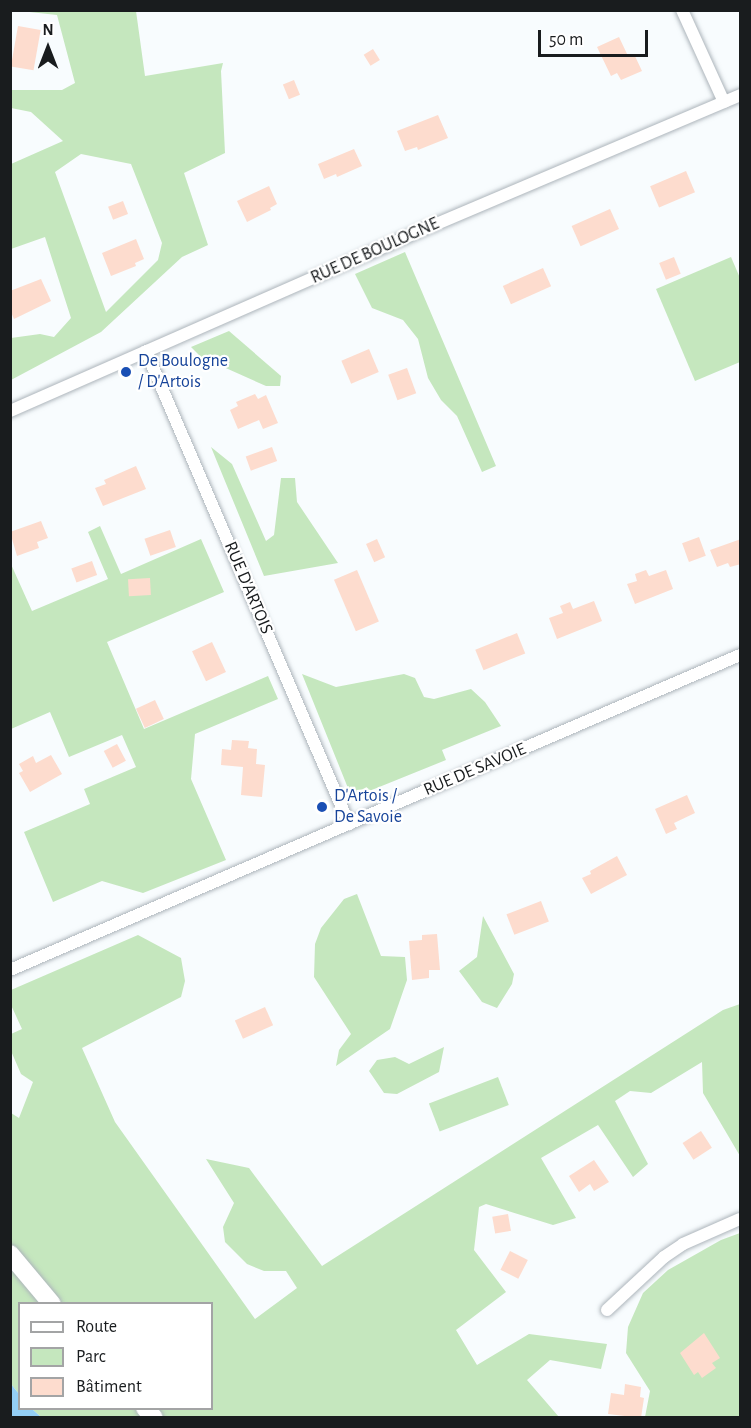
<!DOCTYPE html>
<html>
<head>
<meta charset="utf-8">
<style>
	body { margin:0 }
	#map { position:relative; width:751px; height:1428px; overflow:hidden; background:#f8fcfe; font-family:"Alegreya Sans",sans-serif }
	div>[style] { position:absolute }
	.green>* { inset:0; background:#c5e7be; transform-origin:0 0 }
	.water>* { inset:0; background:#94cff6 }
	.building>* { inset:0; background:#fddcce; transform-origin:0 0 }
	.roads { filter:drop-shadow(0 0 2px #adb5bb) drop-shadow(0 0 2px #adb5bb) }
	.street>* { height:12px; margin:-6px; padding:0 6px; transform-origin:6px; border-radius:6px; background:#fff }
	.secondary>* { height:18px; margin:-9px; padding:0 9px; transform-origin:9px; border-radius:9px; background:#fff }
	.dots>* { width:16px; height:16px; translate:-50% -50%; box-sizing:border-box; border:3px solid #fff; border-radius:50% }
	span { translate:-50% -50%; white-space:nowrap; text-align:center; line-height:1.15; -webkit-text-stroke:4.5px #fff; paint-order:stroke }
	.street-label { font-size:18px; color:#191c1e }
	.transit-label { font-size:18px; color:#164399 }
	.left { translate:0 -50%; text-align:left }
	.frame { position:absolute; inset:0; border:12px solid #191c1e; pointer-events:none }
	.legend { position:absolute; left:18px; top:1302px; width:195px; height:108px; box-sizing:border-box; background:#fff; border:2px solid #a3a4a5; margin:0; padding:8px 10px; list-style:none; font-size:18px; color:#191c1e }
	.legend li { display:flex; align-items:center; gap:12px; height:30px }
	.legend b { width:30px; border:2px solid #a3a4a5 }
	.north { position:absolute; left:18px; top:18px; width:60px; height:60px; -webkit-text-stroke:4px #fff; paint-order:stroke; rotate:0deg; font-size:16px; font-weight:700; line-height:24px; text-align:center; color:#191c1e }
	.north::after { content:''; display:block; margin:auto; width:21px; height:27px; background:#191c1e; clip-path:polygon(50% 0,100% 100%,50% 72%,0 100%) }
	.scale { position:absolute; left:538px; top:30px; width:110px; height:27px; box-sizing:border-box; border:3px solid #191c1e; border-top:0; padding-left:8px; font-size:18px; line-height:21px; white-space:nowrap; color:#191c1e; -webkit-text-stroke:4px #fff; paint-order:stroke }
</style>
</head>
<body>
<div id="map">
	<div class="green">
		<i style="clip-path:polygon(evenodd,11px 10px,136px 11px,145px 76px,223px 63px,221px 71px,225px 153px,184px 173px,208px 245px,182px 257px,101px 332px,11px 380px,11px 338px,40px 334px,54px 337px,71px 318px,45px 237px,11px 249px,11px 164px,63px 141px,31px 112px,11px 108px,11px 90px,62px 90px,75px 83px,57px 15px,11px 10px,81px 154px,131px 164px,162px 243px,158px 260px,106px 312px,55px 172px,81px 154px)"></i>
		<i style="clip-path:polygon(405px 252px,496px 466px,482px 472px,457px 416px,441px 400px,428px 378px,418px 339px,403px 320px,372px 308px,355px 274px)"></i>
		<i style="clip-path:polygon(731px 257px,740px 278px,740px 362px,695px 381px,656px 289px)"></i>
		<i style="clip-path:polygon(229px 331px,281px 376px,280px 386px,266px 386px,201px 357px,191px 347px)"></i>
		<i style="clip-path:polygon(211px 447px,232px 464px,266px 541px,274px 535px,281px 478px,295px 478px,297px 502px,338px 563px,264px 576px)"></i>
		<i style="clip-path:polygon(100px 526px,121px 574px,201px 539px,224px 592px,107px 642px,144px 729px,268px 676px,278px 699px,195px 734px,191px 779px,226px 860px,143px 893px,102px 881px,53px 902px,24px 832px,90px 804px,84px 789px,136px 767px,122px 735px,69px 757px,50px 712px,11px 729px,10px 562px,32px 611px,108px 579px,88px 532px)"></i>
		<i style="clip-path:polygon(302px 674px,336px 687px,404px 674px,415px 678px,424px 697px,434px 699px,471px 689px,485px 702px,501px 726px,442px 750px,446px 760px,352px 798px)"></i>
		<i style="clip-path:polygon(357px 894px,381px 956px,405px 957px,407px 980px,390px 1029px,336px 1066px,339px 1050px,351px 1034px,314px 977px,315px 944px,321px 928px,344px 899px)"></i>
		<i style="clip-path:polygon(483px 916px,514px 974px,512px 984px,497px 1008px,482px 1002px,459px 971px,477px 957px)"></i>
		<i style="clip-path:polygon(138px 935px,181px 958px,185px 981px,181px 997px,82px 1048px,115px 1122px,255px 1319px,297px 1288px,286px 1271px,264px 1271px,247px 1264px,225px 1242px,223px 1227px,234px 1203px,206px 1159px,249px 1168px,322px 1266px,723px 1010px,740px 1004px,740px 1156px,703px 1093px,702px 1062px,651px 1093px,630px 1091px,615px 1101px,648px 1164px,633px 1177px,598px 1125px,541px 1158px,576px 1218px,553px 1225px,486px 1204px,479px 1207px,474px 1250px,506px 1292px,456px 1330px,477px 1365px,529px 1334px,607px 1344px,601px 1369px,550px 1360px,527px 1380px,559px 1417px,41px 1417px,32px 1409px,212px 1408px,212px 1304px,20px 1304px,19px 1394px,11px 1384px,11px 1113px,19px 1118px,33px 1082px,21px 1074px,11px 1051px,11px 1034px,22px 1029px,11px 1005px,11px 990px)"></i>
		<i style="clip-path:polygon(444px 1047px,439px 1072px,397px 1094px,384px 1093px,369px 1071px,377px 1060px,395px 1057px,409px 1064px)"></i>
		<i style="left:498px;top:1077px;width:30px;height:74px;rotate:69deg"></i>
		<i style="clip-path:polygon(740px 1233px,740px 1417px,645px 1417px,650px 1391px,626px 1353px,628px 1327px,643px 1293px,668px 1270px,721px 1240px)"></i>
	</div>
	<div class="water">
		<i style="clip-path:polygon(11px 1384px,19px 1394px,20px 1408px,32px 1409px,41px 1417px,11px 1417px)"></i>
	</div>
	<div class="building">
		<i style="left:18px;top:26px;width:23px;height:41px;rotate:10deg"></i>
		<i style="clip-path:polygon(619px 37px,628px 56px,634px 54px,642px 71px,621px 80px,617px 73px,611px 76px,597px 47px)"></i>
		<i style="left:373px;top:49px;width:13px;height:11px;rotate:58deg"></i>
		<i style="left:294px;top:80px;width:16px;height:12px;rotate:68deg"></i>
		<i style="clip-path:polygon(438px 115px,448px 138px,418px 150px,417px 147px,405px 151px,397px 131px)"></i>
		<i style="clip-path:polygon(354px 149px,362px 166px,337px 177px,336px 174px,324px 179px,318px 164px)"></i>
		<i style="left:686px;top:171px;width:23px;height:39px;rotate:67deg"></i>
		<i style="clip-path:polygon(269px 186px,277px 204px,270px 208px,271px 210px,247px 222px,237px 201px)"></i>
		<i style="left:123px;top:201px;width:14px;height:16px;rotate:69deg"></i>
		<i style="left:610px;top:209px;width:22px;height:42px;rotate:66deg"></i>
		<i style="clip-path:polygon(136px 239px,144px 259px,135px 263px,136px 266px,111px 276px,102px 253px)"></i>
		<i style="left:674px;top:257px;width:18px;height:16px;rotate:68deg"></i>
		<i style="left:543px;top:268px;width:20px;height:44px;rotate:66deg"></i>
		<i style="clip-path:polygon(41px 279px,51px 301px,14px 319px,10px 310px,10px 291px)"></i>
		<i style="left:369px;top:349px;width:25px;height:30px;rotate:67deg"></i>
		<i style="left:407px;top:368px;width:27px;height:20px;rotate:70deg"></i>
		<i style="clip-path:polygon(255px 394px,258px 399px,266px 395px,278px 423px,263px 429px,259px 420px,238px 429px,230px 410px,238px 406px,236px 402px)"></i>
		<i style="left:272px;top:447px;width:15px;height:28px;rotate:70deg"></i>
		<i style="clip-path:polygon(136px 466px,146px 489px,103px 506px,95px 488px,106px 484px,104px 480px)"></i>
		<i style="clip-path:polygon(41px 521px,48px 538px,37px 542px,39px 548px,17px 556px,10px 532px)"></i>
		<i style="left:170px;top:530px;width:18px;height:27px;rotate:71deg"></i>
		<i style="left:699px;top:537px;width:20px;height:18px;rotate:70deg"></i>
		<i style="left:377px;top:539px;width:20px;height:12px;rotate:66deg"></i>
		<i style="clip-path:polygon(741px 539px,741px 564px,730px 567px,728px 563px,717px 567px,710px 550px)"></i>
		<i style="left:92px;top:561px;width:15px;height:22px;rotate:70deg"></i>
		<i style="left:357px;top:570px;width:56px;height:25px;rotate:67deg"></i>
		<i style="clip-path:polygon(646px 570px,649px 576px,666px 570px,673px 589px,635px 604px,627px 584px,637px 581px,635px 574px)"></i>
		<i style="left:150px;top:578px;width:17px;height:22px;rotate:87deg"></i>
		<i style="clip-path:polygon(594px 601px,602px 621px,557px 639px,549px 618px,563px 613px,560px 606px,570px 602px,573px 609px)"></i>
		<i style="left:517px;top:633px;width:22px;height:45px;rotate:68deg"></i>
		<i style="left:212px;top:642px;width:33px;height:22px;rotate:65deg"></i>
		<i style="left:155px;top:700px;width:21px;height:21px;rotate:65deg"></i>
		<i style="clip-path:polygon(232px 740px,249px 741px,248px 748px,257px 749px,256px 764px,265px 765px,262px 797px,241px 795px,243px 767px,221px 765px,222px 749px,231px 750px)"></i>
		<i style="left:117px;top:744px;width:19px;height:15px;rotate:62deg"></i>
		<i style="clip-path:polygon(51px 755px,62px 774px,30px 792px,19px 773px,23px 771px,19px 764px,33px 756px,36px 763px)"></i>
		<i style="clip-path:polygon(687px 795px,695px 813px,674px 823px,677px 829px,666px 834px,655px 809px)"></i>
		<i style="clip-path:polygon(617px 856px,627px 875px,591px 894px,582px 878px,591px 874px,590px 871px)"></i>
		<i style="left:541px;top:901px;width:22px;height:37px;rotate:69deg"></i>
		<i style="clip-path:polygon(437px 934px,440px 970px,429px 970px,429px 978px,412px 980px,409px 941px,422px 940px,422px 935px)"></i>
		<i style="left:265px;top:1007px;width:20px;height:33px;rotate:66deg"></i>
		<i style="left:701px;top:1131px;width:20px;height:22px;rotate:57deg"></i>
		<i style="clip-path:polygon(594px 1160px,609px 1182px,594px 1191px,590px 1184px,579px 1192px,569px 1176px)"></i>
		<i style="left:508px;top:1214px;width:17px;height:16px;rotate:80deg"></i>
		<i style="left:510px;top:1251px;width:20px;height:21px;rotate:27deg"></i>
		<i style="clip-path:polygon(704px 1333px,720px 1358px,712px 1363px,716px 1368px,702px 1378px,698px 1372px,694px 1375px,680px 1353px)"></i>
		<i style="clip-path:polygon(625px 1384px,641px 1387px,640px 1397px,644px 1398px,641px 1418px,608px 1414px,611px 1393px,624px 1395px)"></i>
	</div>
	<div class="roads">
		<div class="street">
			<i style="left:682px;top:10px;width:101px;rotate:65.5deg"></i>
			<i style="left:146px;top:351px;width:515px;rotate:66.77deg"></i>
			<i style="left:10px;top:411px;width:461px;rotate:-23.7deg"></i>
			<i style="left:432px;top:226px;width:335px;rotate:-23deg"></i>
			<i style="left:10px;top:970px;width:795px;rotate:-23.34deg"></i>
			<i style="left:607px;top:1310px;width:78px;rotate:-42.9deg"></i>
			<i style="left:664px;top:1257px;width:23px;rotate:-34deg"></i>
			<i style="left:683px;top:1244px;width:62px;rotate:-23.7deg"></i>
		</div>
		<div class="secondary">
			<i style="left:10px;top:1254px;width:65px;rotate:50deg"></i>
			<i style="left:145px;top:1408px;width:13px;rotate:48deg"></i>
		</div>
	</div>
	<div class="dots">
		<i style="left:126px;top:372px;background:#1a4fb4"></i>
		<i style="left:322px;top:807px;background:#1a4fb4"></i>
	</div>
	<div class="street-label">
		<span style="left:375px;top:251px;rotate:-24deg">RUE DE BOULOGNE</span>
		<span style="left:248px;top:588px;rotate:67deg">RUE D'ARTOIS</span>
		<span style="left:475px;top:770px;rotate:-23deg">RUE DE SAVOIE</span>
	</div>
	<div class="transit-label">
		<span class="left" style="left:138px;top:372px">De Boulogne<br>/ D'Artois</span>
		<span class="left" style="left:334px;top:807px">D'Artois /<br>De Savoie</span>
	</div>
	<div class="frame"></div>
	<ul class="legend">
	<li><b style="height:8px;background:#fff"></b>Route</li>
	<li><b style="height:16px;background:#c5e7be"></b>Parc</li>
	<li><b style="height:16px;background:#fddcce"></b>Bâtiment</li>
	</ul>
	<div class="north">N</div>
	<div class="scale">50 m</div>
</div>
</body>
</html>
